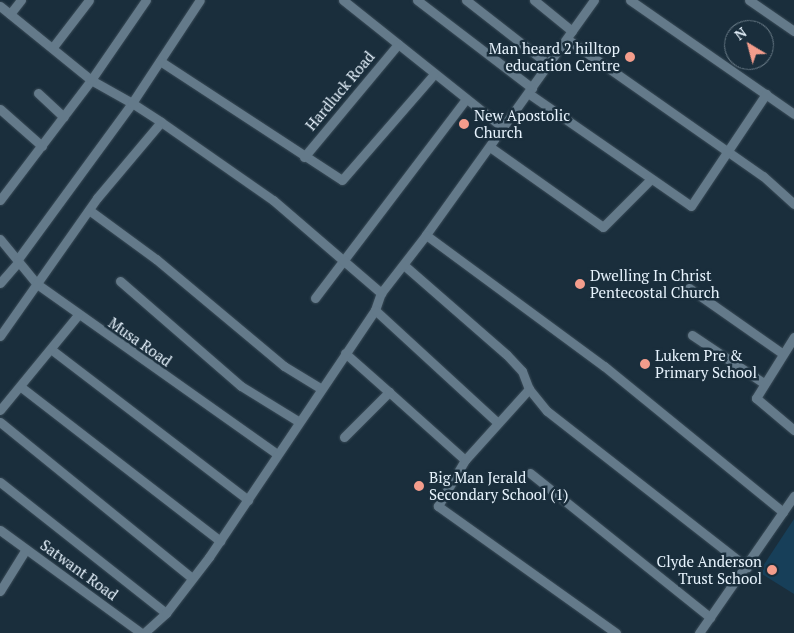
<!DOCTYPE html>
<html>
<head>
<meta charset="utf-8">
<style>
	body { margin:0 }
	#map { position:relative; width:794px; height:633px; overflow:hidden; background:#1a2e3c; font-family:"PT Serif",serif }
	div>[style] { position:absolute }
	.green>* { inset:0; background:#173f59 }
	.roads { filter:drop-shadow(0 0 1px #3a4b57) drop-shadow(0 0 1px #3a4b57) }
	.street>* { height:9px; margin:-4.5px; padding:0 4.5px; transform-origin:4.5px; border-radius:4.5px; background:#647a8a }
	.dots>* { width:14px; height:14px; translate:-50% -50%; box-sizing:border-box; border:2px solid #1a2e3c; border-radius:50% }
	span { translate:-50% -50%; white-space:nowrap; text-align:center; line-height:1.15; -webkit-text-stroke:5px #1a2e3c; paint-order:stroke }
	.poi-label { font-size:15px; color:#e7f3fd }
	.right { translate:-100% -50%; text-align:right }
	.left { translate:0 -50%; text-align:left }
	.street-label { font-size:15px; color:#e7f3fd }
	.north { position:absolute; left:724px; top:20px; width:50px; height:50px; box-sizing:border-box; background:#1a2e3c; border:1px solid #6c7d89; border-radius:50%; rotate:323deg; font-size:14px; font-weight:700; line-height:20px; text-align:center; color:#e7f3fd }
	.north::after { content:''; display:block; margin:auto; width:18px; height:22px; background:#f49d8c; clip-path:polygon(50% 0,100% 100%,50% 72%,0 100%) }
</style>
</head>
<body>
<div id="map">
	<div class="green">
		<i style="clip-path:polygon(794px 519px,794px 594px,759px 572px)"></i>
	</div>
	<div class="roads">
		<div class="street">
			<i style="left:343px;top:0;width:202px;rotate:38.6deg"></i>
			<i style="left:417px;top:0;width:145px;rotate:37.4deg"></i>
			<i style="left:466px;top:0;width:104px;rotate:38deg"></i>
			<i style="left:534px;top:0;width:49px;rotate:39.2deg"></i>
			<i style="left:594px;top:0;width:289px;rotate:125.6deg"></i>
			<i style="left:426px;top:235px;width:221px;rotate:36.4deg"></i>
			<i style="left:604px;top:366px;width:231px;rotate:39.2deg"></i>
			<i style="left:630px;top:0;width:200px;rotate:34.8deg"></i>
			<i style="left:749px;top:0;width:55px;rotate:34.6deg"></i>
			<i style="left:0;top:6px;width:117px;rotate:39.1deg"></i>
			<i style="left:91px;top:80px;width:47px;rotate:29.3deg"></i>
			<i style="left:132px;top:103px;width:123px;rotate:-56.6deg"></i>
			<i style="left:10px;top:14px;width:18px;rotate:-52deg"></i>
			<i style="left:567px;top:39px;width:239px;rotate:35deg"></i>
			<i style="left:763px;top:176px;width:42px;rotate:42.1deg"></i>
			<i style="left:53px;top:47px;width:59px;rotate:-52.5deg"></i>
			<i style="left:160px;top:61px;width:217px;rotate:33.2deg"></i>
			<i style="left:342px;top:180px;width:140px;rotate:-49deg"></i>
			<i style="left:38px;top:93px;width:35px;rotate:43deg"></i>
			<i style="left:528px;top:93px;width:198px;rotate:34.7deg"></i>
			<i style="left:691px;top:206px;width:135px;rotate:-56.2deg"></i>
			<i style="left:0;top:109px;width:56px;rotate:41.4deg"></i>
			<i style="left:490px;top:147px;width:138px;rotate:35.3deg"></i>
			<i style="left:603px;top:227px;width:68px;rotate:-45deg"></i>
			<i style="left:304px;top:157px;width:147px;rotate:-50.2deg"></i>
			<i style="left:0;top:200px;width:151px;rotate:-52.8deg"></i>
			<i style="left:91px;top:80px;width:97px;rotate:-55.5deg"></i>
			<i style="left:89px;top:210px;width:83px;rotate:36.2deg"></i>
			<i style="left:156px;top:259px;width:167px;rotate:39.9deg"></i>
			<i style="left:284px;top:366px;width:42px;rotate:31.4deg"></i>
			<i style="left:0;top:239px;width:58px;rotate:50.6deg"></i>
			<i style="left:37px;top:284px;width:294px;rotate:35.3deg"></i>
			<i style="left:18px;top:259px;width:193px;rotate:-53.8deg"></i>
			<i style="left:132px;top:103px;width:35px;rotate:33deg"></i>
			<i style="left:405px;top:266px;width:135px;rotate:41.1deg"></i>
			<i style="left:507px;top:355px;width:22px;rotate:47deg"></i>
			<i style="left:522px;top:371px;width:19px;rotate:69deg"></i>
			<i style="left:120px;top:281px;width:160px;rotate:41deg"></i>
			<i style="left:241px;top:386px;width:67px;rotate:31.6deg"></i>
			<i style="left:0;top:283px;width:28px;rotate:-49deg"></i>
			<i style="left:689px;top:288px;width:113px;rotate:35deg"></i>
			<i style="left:315px;top:298px;width:250px;rotate:-52.8deg"></i>
			<i style="left:375px;top:310px;width:18px;rotate:-71deg"></i>
			<i style="left:381px;top:293px;width:73px;rotate:-52.2deg"></i>
			<i style="left:692px;top:335px;width:84px;rotate:33.9deg"></i>
			<i style="left:0;top:336px;width:169px;rotate:-54.9deg"></i>
			<i style="left:97px;top:198px;width:99px;rotate:-49.9deg"></i>
			<i style="left:161px;top:122px;width:136px;rotate:34.9deg"></i>
			<i style="left:273px;top:200px;width:143px;rotate:40.7deg"></i>
			<i style="left:794px;top:337px;width:72px;rotate:121.9deg"></i>
			<i style="left:756px;top:398px;width:50px;rotate:40.1deg"></i>
			<i style="left:52px;top:350px;width:247px;rotate:37.4deg"></i>
			<i style="left:345px;top:353px;width:59px;rotate:41.6deg"></i>
			<i style="left:21px;top:387px;width:252px;rotate:37.7deg"></i>
			<i style="left:0;top:410px;width:123px;rotate:-50.6deg"></i>
			<i style="left:0;top:422px;width:247px;rotate:39.1deg"></i>
			<i style="left:344px;top:437px;width:64px;rotate:-45deg"></i>
			<i style="left:389px;top:392px;width:102px;rotate:41.8deg"></i>
			<i style="left:530px;top:473px;width:231px;rotate:38.7deg"></i>
			<i style="left:0;top:482px;width:211px;rotate:38.3deg"></i>
			<i style="left:0;top:530px;width:175px;rotate:36.1deg"></i>
			<i style="left:0;top:591px;width:49px;rotate:-58.2deg"></i>
			<i style="left:144px;top:633px;width:30px;rotate:-42deg"></i>
			<i style="left:166px;top:613px;width:71px;rotate:-52.5deg"></i>
			<i style="left:209px;top:557px;width:298px;rotate:-56.1deg"></i>
			<i style="left:375px;top:310px;width:167px;rotate:42.6deg"></i>
			<i style="left:616px;top:633px;width:219px;rotate:-144.5deg"></i>
			<i style="left:438px;top:506px;width:53px;rotate:-59.6deg"></i>
			<i style="left:465px;top:460px;width:96px;rotate:-48deg"></i>
			<i style="left:529px;top:389px;width:28px;rotate:51deg"></i>
			<i style="left:547px;top:411px;width:254px;rotate:38deg"></i>
			<i style="left:699px;top:633px;width:167px;rotate:-55.3deg"></i>
		</div>
	</div>
	<div class="dots">
		<i style="left:630px;top:57px;background:#f49d8c"></i>
		<i style="left:464px;top:124px;background:#f49d8c"></i>
		<i style="left:580px;top:284px;background:#f49d8c"></i>
		<i style="left:645px;top:364px;background:#f49d8c"></i>
		<i style="left:419px;top:486px;background:#f49d8c"></i>
		<i style="left:772px;top:570px;background:#f49d8c"></i>
	</div>
	<div class="poi-label">
		<span class="right" style="left:620px;top:57px">Man heard 2 hilltop<br>education Centre</span>
		<span class="left" style="left:474px;top:124px">New Apostolic<br>Church</span>
		<span class="left" style="left:590px;top:284px">Dwelling In Christ<br>Pentecostal Church</span>
		<span class="left" style="left:655px;top:364px">Lukem Pre &amp;<br>Primary School</span>
		<span class="left" style="left:429px;top:486px">Big Man Jerald<br>Secondary School (1)</span>
		<span class="right" style="left:762px;top:570px">Clyde Anderson<br>Trust School</span>
	</div>
	<div class="street-label">
		<span style="left:340px;top:91px;rotate:-50deg">Hardluck Road</span>
		<span style="left:140px;top:342px;rotate:35deg">Musa Road</span>
		<span style="left:79px;top:570px;rotate:36deg">Satwant Road</span>
	</div>
	<div class="north">N</div>
</div>
</body>
</html>
